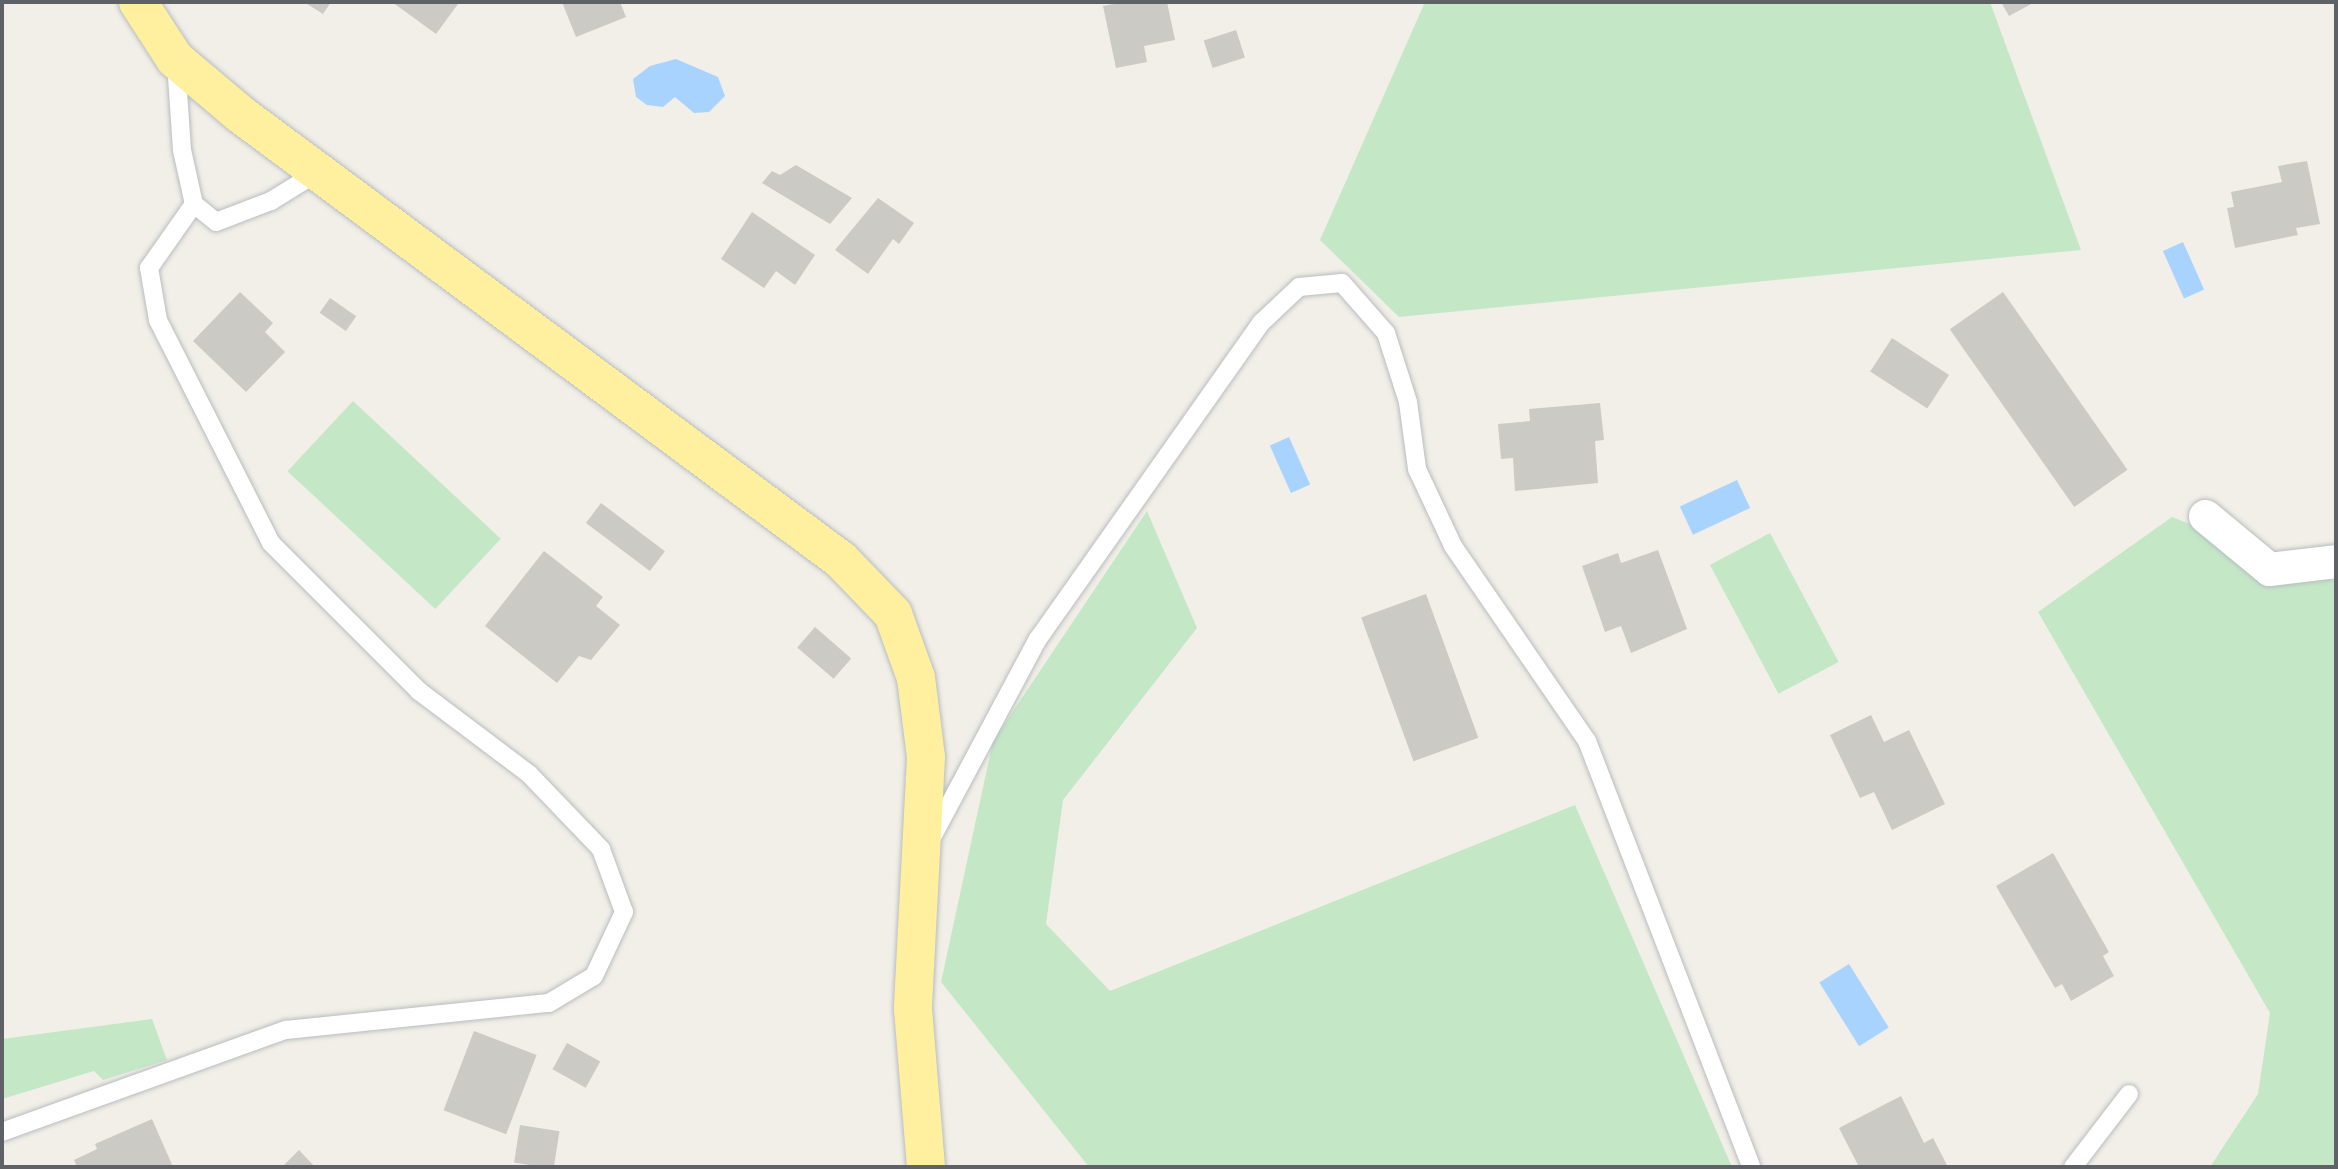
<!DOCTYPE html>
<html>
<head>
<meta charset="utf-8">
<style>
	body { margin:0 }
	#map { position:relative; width:2338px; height:1169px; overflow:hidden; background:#f1efe7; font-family:Manrope,sans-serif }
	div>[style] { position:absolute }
	.green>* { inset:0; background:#c4e8c6; transform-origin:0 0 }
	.water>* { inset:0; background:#a9d3ff; transform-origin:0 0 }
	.building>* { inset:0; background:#cccac4; transform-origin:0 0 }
	.roads { filter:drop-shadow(0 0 2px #b9bcc0) drop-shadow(0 0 2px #b9bcc0) }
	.service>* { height:18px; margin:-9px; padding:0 9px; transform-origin:9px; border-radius:9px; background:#fff }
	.minor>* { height:33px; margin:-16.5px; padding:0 16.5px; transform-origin:16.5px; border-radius:16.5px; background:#fff }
	.trunk>* { height:38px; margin:-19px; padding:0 19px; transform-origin:19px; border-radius:19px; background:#fef09f }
	span { translate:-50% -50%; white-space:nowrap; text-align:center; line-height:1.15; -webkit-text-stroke:5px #fff; paint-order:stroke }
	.frame { position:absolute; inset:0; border:4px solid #5e6267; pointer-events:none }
</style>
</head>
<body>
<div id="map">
	<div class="green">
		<i style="clip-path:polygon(1425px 2px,1990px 2px,2081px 250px,1399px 317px,1320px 240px)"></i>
		<i style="left:353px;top:401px;width:202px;height:96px;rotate:43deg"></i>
		<i style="clip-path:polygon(1147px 511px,1197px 628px,1063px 800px,1046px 924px,1110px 991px,1575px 805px,1732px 1167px,1089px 1167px,941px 982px,993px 741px)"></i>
		<i style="clip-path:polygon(2172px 517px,2336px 582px,2336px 1167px,2210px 1167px,2258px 1094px,2270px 1013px,2038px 612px)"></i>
		<i style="left:1770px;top:533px;width:146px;height:68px;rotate:62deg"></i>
		<i style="clip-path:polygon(152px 1019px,167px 1060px,103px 1080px,94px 1071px,2px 1099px,2px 1039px)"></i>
	</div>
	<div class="water">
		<i style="clip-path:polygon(676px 59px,718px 77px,725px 96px,709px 112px,694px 113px,675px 97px,663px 107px,647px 105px,636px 97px,633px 79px,650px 66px)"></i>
		<i style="left:2183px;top:242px;width:52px;height:22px;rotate:66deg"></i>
		<i style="left:1289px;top:437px;width:52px;height:21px;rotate:66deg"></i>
		<i style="left:1737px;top:480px;width:31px;height:63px;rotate:65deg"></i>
		<i style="left:1849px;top:964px;width:75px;height:35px;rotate:58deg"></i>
	</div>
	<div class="building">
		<i style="clip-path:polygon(304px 2px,331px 2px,323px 14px)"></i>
		<i style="clip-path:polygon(392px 2px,455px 2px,458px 4px,436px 34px)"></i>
		<i style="clip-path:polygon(562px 2px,620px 2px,626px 17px,576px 37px)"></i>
		<i style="clip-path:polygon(1125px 2px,1167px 2px,1175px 40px,1144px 46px,1147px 62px,1116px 68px,1103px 6px)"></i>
		<i style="clip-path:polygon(2001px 2px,2035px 2px,2009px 16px)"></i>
		<i style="left:1236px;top:30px;width:29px;height:34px;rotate:72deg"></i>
		<i style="clip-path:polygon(2307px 161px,2320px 224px,2296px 228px,2298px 235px,2235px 248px,2227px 208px,2234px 207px,2231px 192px,2282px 182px,2278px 166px)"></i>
		<i style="clip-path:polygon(796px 165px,852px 198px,830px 224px,762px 183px,772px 171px,780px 175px)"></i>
		<i style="clip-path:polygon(878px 198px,914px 223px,899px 244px,893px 239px,868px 274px,835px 250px)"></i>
		<i style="clip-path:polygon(752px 212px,815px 255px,795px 285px,776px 271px,764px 288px,721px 259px)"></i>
		<i style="clip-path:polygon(240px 292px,273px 323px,265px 332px,285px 352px,246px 392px,193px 341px)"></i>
		<i style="left:2003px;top:292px;width:217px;height:65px;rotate:55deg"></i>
		<i style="left:330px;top:298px;width:32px;height:18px;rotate:35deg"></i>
		<i style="left:1892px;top:338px;width:68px;height:40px;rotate:33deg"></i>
		<i style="clip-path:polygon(1600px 403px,1604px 440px,1595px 441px,1598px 483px,1515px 491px,1513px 458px,1501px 459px,1498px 424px,1530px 421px,1529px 409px)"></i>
		<i style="left:601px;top:503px;width:80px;height:25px;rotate:37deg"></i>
		<i style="clip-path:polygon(1658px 550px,1687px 629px,1631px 653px,1621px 626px,1605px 632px,1582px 566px,1618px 553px,1621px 563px)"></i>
		<i style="clip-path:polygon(544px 551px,603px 597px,596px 606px,620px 625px,591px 660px,579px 656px,557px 683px,485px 626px)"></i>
		<i style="left:1426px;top:594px;width:153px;height:69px;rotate:70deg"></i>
		<i style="left:815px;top:627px;width:48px;height:27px;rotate:41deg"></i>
		<i style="clip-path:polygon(1871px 715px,1884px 742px,1909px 730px,1945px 804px,1892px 830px,1874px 792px,1860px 798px,1830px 735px)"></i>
		<i style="clip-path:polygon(2053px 853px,2109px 952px,2103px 956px,2114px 976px,2071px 1001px,2062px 984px,2055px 988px,1996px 886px)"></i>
		<i style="left:474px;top:1031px;width:67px;height:85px;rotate:21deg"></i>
		<i style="left:567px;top:1043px;width:38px;height:30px;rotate:29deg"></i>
		<i style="clip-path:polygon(1901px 1096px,1924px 1143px,1933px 1138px,1948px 1167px,1859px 1167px,1839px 1128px)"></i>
		<i style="clip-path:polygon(152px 1119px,173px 1167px,77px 1167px,74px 1160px,97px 1149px,95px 1144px)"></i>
		<i style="left:520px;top:1125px;width:40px;height:38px;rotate:9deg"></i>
		<i style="clip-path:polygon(299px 1150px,315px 1167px,282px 1167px)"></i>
	</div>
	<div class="roads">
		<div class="service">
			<i style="left:176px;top:62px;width:88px;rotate:86.1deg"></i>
			<i style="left:182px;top:150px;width:55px;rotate:77.5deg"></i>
			<i style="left:194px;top:204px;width:28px;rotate:39deg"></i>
			<i style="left:216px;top:222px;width:59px;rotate:-20.9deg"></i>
			<i style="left:271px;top:201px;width:55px;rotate:-31.7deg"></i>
			<i style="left:931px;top:839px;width:227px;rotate:-61.9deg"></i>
			<i style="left:1038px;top:639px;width:388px;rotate:-54.8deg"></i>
			<i style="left:1262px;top:322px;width:51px;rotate:-43.4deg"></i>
			<i style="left:1299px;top:287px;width:43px;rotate:-5.3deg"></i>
			<i style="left:1342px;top:283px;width:67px;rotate:48.7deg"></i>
			<i style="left:1386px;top:333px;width:72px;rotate:72.3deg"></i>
			<i style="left:1408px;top:402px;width:68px;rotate:82.3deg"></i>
			<i style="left:1417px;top:469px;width:85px;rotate:64.9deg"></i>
			<i style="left:1453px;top:546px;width:237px;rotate:55.5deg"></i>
			<i style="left:1587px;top:741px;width:456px;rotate:68.9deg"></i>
			<i style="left:2px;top:1132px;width:302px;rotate:-19.8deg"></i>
			<i style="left:286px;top:1030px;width:264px;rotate:-5.9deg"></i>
			<i style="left:549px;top:1003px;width:52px;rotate:-31deg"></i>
			<i style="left:594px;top:976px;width:71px;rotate:-64.9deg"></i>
			<i style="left:624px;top:912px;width:67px;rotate:-110.1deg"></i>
			<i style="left:601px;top:849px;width:104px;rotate:-133.8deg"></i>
			<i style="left:529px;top:774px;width:138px;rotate:-143deg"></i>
			<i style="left:419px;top:691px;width:209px;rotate:-135deg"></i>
			<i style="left:271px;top:543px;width:250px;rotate:-116.9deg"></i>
			<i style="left:158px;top:320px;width:53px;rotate:-99.8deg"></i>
			<i style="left:149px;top:268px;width:78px;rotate:-54.9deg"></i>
			<i style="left:2073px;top:1167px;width:92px;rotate:-52.5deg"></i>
		</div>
		<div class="minor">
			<i style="left:2205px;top:516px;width:83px;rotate:39.6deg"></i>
			<i style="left:2269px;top:569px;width:67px;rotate:-6.8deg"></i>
		</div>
		<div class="trunk">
			<i style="left:138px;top:2px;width:68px;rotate:57deg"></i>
			<i style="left:175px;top:59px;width:85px;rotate:40.2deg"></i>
			<i style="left:240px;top:114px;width:748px;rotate:36.58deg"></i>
			<i style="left:841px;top:560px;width:75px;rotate:46.1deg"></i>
			<i style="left:893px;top:614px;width:68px;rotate:70.2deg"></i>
			<i style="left:916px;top:678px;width:80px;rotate:82.8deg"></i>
			<i style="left:926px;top:757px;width:252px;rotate:93deg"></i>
			<i style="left:913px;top:1009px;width:159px;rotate:85.3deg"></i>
		</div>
	</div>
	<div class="frame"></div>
</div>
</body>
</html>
